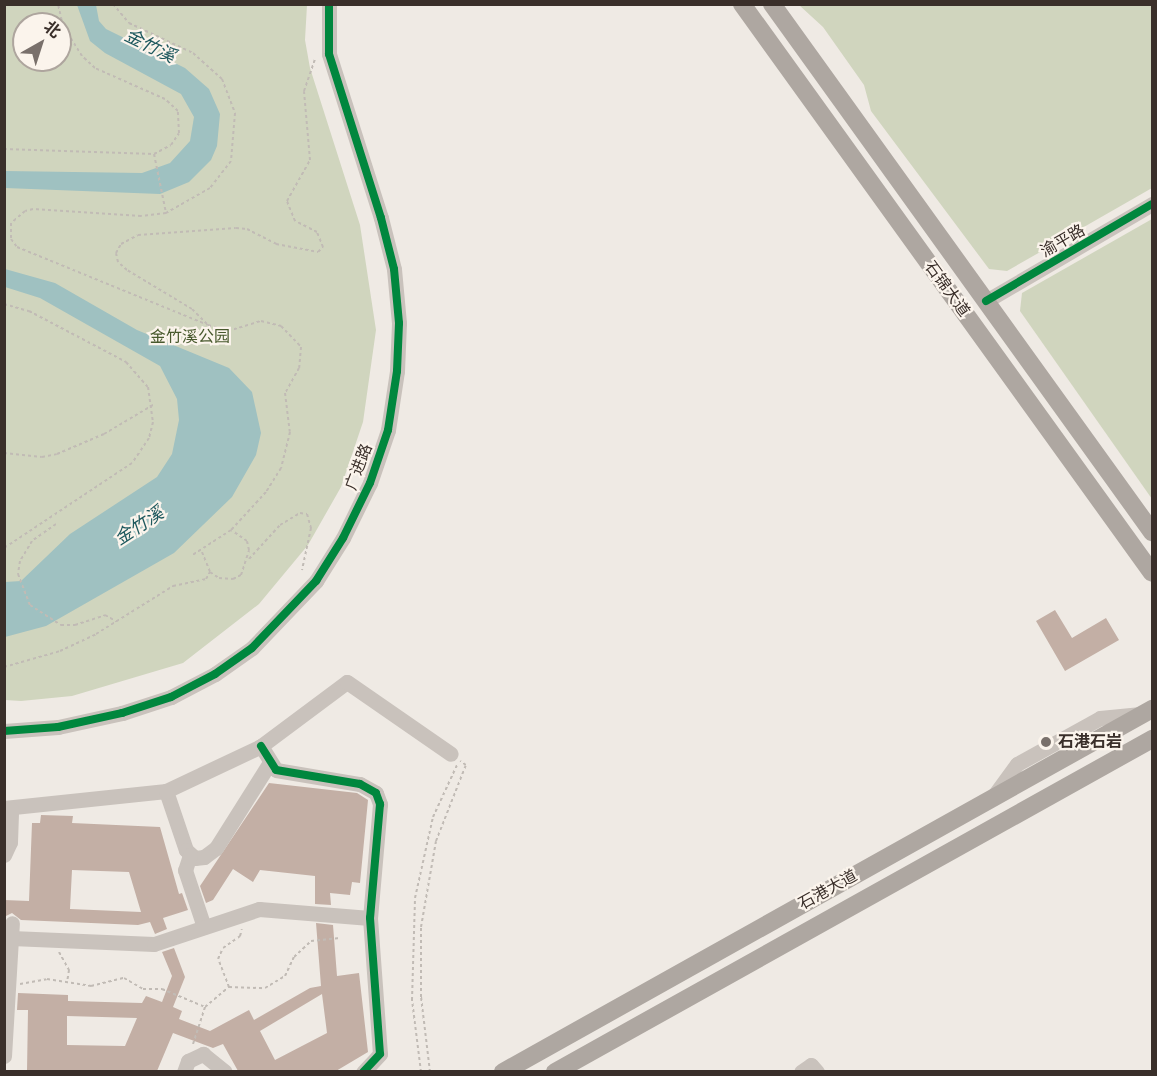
<!DOCTYPE html>
<html>
<head>
<meta charset="utf-8">
<style>
	body { margin:0 }
	#map { position:relative; width:1157px; height:1076px; overflow:hidden; background:#efeae4; font-family:"Fira Sans Condensed","Noto Sans SC",sans-serif }
	div>[style] { position:absolute }
	.green>* { inset:0; background:#d0d5be }
	.water>* { inset:0; background:#9fc1c1 }
	.building>* { inset:0; background:#c3afa5 }
	.path>* { height:2px; margin-top:-1px; transform-origin:0; background:repeating-linear-gradient(90deg,#c1bbb5 0 3px,transparent 0 6px) }
	.minor>* { height:15px; margin:-7.5px; padding:0 7.5px; transform-origin:7.5px; border-radius:7.5px; background:#c9c2bc }
	.major>* { height:18px; margin:-9px; padding:0 9px; transform-origin:9px; border-radius:9px; background:#aea7a1 }
	.cycleway>* { height:8px; margin:-4px; padding:0 4px; transform-origin:4px; border-radius:4px; background:#00873e }
	.dots>* { width:16px; height:16px; translate:-50% -50%; box-sizing:border-box; border:3px solid #fbf4ec; border-radius:50% }
	span { translate:-50% -50%; white-space:nowrap; text-align:center; line-height:1.15; -webkit-text-stroke:4.5px #fbf4ec; paint-order:stroke }
	.street-label { font-size:16px; color:#3a2f2a }
	.park-label { font-size:16px; color:#48592d }
	.poi-label { font-size:16px; color:#3a2f2a; font-weight:700 }
	.left { translate:0 -50%; text-align:left }
	.water-label { font-size:18px; color:#1d585d; font-style:italic }
	.frame { position:absolute; inset:0; border:6px solid #3a2f2a; pointer-events:none }
	.north { position:absolute; left:12px; top:12px; width:60px; height:60px; box-sizing:border-box; background:#fbf4ec; border:2px solid #aea59e; border-radius:50%; rotate:39deg; font-size:16px; font-weight:700; line-height:24px; text-align:center; color:#3a2f2a }
	.north::after { content:''; display:block; margin:auto; width:21px; height:27px; background:#79706b; clip-path:polygon(50% 0,100% 100%,50% 72%,0 100%) }
</style>
</head>
<body>
<div id="map">
	<div class="green">
		<i style="clip-path:polygon(evenodd,5px 5px,307px 5px,305px 40px,310px 68px,360px 225px,376px 330px,363px 422px,341px 487px,308px 545px,259px 604px,183px 663px,72px 696px,21px 701px,5px 700px,5px 5px,24px 24px,60px 24px,60px 60px,24px 60px,24px 24px)"></i>
		<i style="clip-path:polygon(799px 5px,1152px 5px,1152px 188px,1007px 271px,989px 269px,871px 111px,864px 85px,823px 27px)"></i>
		<i style="clip-path:polygon(1152px 219px,1152px 499px,1020px 311px,1022px 293px)"></i>
	</div>
	<div class="water">
		<i style="clip-path:polygon(77px 5px,96px 5px,99px 21px,106px 29px,185px 68px,209px 89px,220px 114px,217px 146px,211px 160px,189px 182px,160px 194px,5px 188px,5px 171px,142px 173px,170px 163px,190px 141px,194px 117px,181px 94px,105px 53px,90px 41px)"></i>
		<i style="clip-path:polygon(5px 269px,55px 283px,137px 330px,229px 368px,252px 392px,261px 433px,256px 455px,232px 497px,174px 553px,46px 626px,5px 637px,5px 582px,21px 581px,70px 534px,157px 477px,172px 454px,179px 420px,177px 399px,160px 366px,40px 298px,5px 287px)"></i>
	</div>
	<div class="building">
		<i style="clip-path:polygon(1055px 610px,1072px 638px,1106px 618px,1119px 640px,1065px 671px,1036px 621px)"></i>
		<i style="clip-path:polygon(269px 783px,357px 793px,368px 800px,360px 883px,352px 882px,350px 895px,330px 893px,331px 905px,315px 904px,315px 876px,260px 870px,253px 882px,233px 869px,213px 900px,206px 903px,200px 886px)"></i>
		<i style="clip-path:polygon(evenodd,41px 815px,73px 816px,72px 823px,160px 827px,179px 894px,182px 893px,188px 910px,163px 918px,167px 929px,155px 934px,150px 922px,138px 925px,21px 920px,12px 913px,4px 917px,4px 900px,29px 901px,32px 823px,40px 823px,41px 815px,72px 870px,129px 872px,141px 912px,70px 909px,72px 870px)"></i>
		<i style="clip-path:polygon(evenodd,316px 923px,333px 925px,337px 976px,359px 973px,368px 1052px,336px 1071px,238px 1071px,223px 1044px,213px 1048px,173px 1033px,157px 1071px,27px 1071px,28px 1010px,17px 1010px,18px 993px,68px 995px,68px 1001px,142px 1003px,146px 996px,162px 1002px,172px 976px,162px 952px,174px 948px,185px 977px,173px 1007px,182px 1011px,179px 1019px,210px 1031px,249px 1010px,254px 1020px,310px 988px,321px 986px,316px 923px,322px 994px,327px 1033px,275px 1060px,260px 1031px,322px 994px,316px 923px,67px 1016px,137px 1018px,125px 1046px,67px 1045px,67px 1016px)"></i>
	</div>
	<div class="path">
		<i style="left:113px;top:4px;width:25px;rotate:50deg"></i>
		<i style="left:129px;top:23px;width:71px;rotate:25.1deg"></i>
		<i style="left:193px;top:53px;width:39px;rotate:42deg"></i>
		<i style="left:222px;top:79px;width:36px;rotate:69deg"></i>
		<i style="left:235px;top:113px;width:48px;rotate:94.8deg"></i>
		<i style="left:231px;top:161px;width:34px;rotate:128deg"></i>
		<i style="left:210px;top:188px;width:51px;rotate:150.4deg"></i>
		<i style="left:166px;top:213px;width:25px;rotate:173deg"></i>
		<i style="left:141px;top:216px;width:108px;rotate:-176.3deg"></i>
		<i style="left:33px;top:209px;width:8px;rotate:166deg"></i>
		<i style="left:25px;top:211px;width:18px;rotate:139deg"></i>
		<i style="left:11px;top:223px;width:16px;rotate:90deg"></i>
		<i style="left:11px;top:239px;width:10px;rotate:53deg"></i>
		<i style="left:17px;top:247px;width:206px;rotate:22.2deg"></i>
		<i style="left:208px;top:325px;width:21px;rotate:17deg"></i>
		<i style="left:228px;top:331px;width:34px;rotate:-17deg"></i>
		<i style="left:261px;top:321px;width:21px;rotate:14deg"></i>
		<i style="left:281px;top:326px;width:29px;rotate:46deg"></i>
		<i style="left:301px;top:347px;width:21px;rotate:95deg"></i>
		<i style="left:299px;top:368px;width:29px;rotate:119deg"></i>
		<i style="left:285px;top:393px;width:39px;rotate:83deg"></i>
		<i style="left:290px;top:432px;width:37px;rotate:104deg"></i>
		<i style="left:281px;top:468px;width:28px;rotate:122deg"></i>
		<i style="left:266px;top:492px;width:52px;rotate:132.6deg"></i>
		<i style="left:231px;top:530px;width:48px;rotate:147deg"></i>
		<i style="left:4px;top:149px;width:150px;rotate:1.9deg"></i>
		<i style="left:154px;top:154px;width:19px;rotate:-28deg"></i>
		<i style="left:171px;top:145px;width:14px;rotate:-56deg"></i>
		<i style="left:179px;top:133px;width:22px;rotate:-93deg"></i>
		<i style="left:178px;top:111px;width:18px;rotate:-137deg"></i>
		<i style="left:165px;top:99px;width:77px;rotate:-156.1deg"></i>
		<i style="left:95px;top:68px;width:18px;rotate:-137deg"></i>
		<i style="left:82px;top:56px;width:36px;rotate:-122deg"></i>
		<i style="left:63px;top:26px;width:23px;rotate:-103deg"></i>
		<i style="left:154px;top:154px;width:60px;rotate:78.5deg"></i>
		<i style="left:4px;top:304px;width:26px;rotate:16deg"></i>
		<i style="left:29px;top:311px;width:110px;rotate:27.7deg"></i>
		<i style="left:126px;top:362px;width:33px;rotate:49deg"></i>
		<i style="left:148px;top:387px;width:35px;rotate:82deg"></i>
		<i style="left:153px;top:422px;width:16px;rotate:104deg"></i>
		<i style="left:149px;top:438px;width:30px;rotate:124deg"></i>
		<i style="left:132px;top:463px;width:154px;rotate:146.4deg"></i>
		<i style="left:207px;top:324px;width:21px;rotate:-135deg"></i>
		<i style="left:192px;top:309px;width:76px;rotate:-149deg"></i>
		<i style="left:127px;top:270px;width:12px;rotate:-138deg"></i>
		<i style="left:118px;top:262px;width:9px;rotate:-103deg"></i>
		<i style="left:116px;top:253px;width:10px;rotate:-61deg"></i>
		<i style="left:121px;top:244px;width:19px;rotate:-28deg"></i>
		<i style="left:138px;top:235px;width:98px;rotate:-4.1deg"></i>
		<i style="left:236px;top:228px;width:11px;rotate:5deg"></i>
		<i style="left:247px;top:229px;width:33px;rotate:27deg"></i>
		<i style="left:276px;top:244px;width:43px;rotate:10.8deg"></i>
		<i style="left:318px;top:252px;width:7px;rotate:-45deg"></i>
		<i style="left:323px;top:247px;width:16px;rotate:-112deg"></i>
		<i style="left:317px;top:232px;width:25px;rotate:-153deg"></i>
		<i style="left:295px;top:221px;width:22px;rotate:-112deg"></i>
		<i style="left:287px;top:201px;width:47px;rotate:-60.7deg"></i>
		<i style="left:310px;top:160px;width:69px;rotate:-95deg"></i>
		<i style="left:304px;top:91px;width:34px;rotate:-71deg"></i>
		<i style="left:4px;top:453px;width:38px;rotate:6deg"></i>
		<i style="left:42px;top:457px;width:15px;rotate:-11deg"></i>
		<i style="left:57px;top:454px;width:51px;rotate:-23.1deg"></i>
		<i style="left:104px;top:434px;width:57px;rotate:-30.6deg"></i>
		<i style="left:56px;top:524px;width:29px;rotate:145deg"></i>
		<i style="left:32px;top:541px;width:23px;rotate:121deg"></i>
		<i style="left:20px;top:561px;width:13px;rotate:99deg"></i>
		<i style="left:18px;top:574px;width:33px;rotate:69deg"></i>
		<i style="left:30px;top:605px;width:37px;rotate:33deg"></i>
		<i style="left:61px;top:625px;width:14px"></i>
		<i style="left:75px;top:625px;width:32px;rotate:-18deg"></i>
		<i style="left:105px;top:615px;width:13px;rotate:29deg"></i>
		<i style="left:202px;top:552px;width:22px;rotate:68deg"></i>
		<i style="left:210px;top:572px;width:11px;rotate:34deg"></i>
		<i style="left:219px;top:578px;width:14px;rotate:4deg"></i>
		<i style="left:233px;top:579px;width:9px;rotate:-27deg"></i>
		<i style="left:241px;top:575px;width:26px;rotate:-72deg"></i>
		<i style="left:249px;top:550px;width:9px;rotate:-103deg"></i>
		<i style="left:247px;top:541px;width:19px;rotate:-145deg"></i>
		<i style="left:249px;top:559px;width:46px;rotate:-47.6deg"></i>
		<i style="left:280px;top:525px;width:23px;rotate:-31deg"></i>
		<i style="left:300px;top:513px;width:7px;rotate:8deg"></i>
		<i style="left:307px;top:514px;width:15px;rotate:74deg"></i>
		<i style="left:311px;top:528px;width:43px;rotate:102.1deg"></i>
		<i style="left:4px;top:667px;width:58px;rotate:-15.9deg"></i>
		<i style="left:60px;top:651px;width:40px;rotate:-25deg"></i>
		<i style="left:96px;top:634px;width:91px;rotate:-31.9deg"></i>
		<i style="left:173px;top:586px;width:34px;rotate:-12deg"></i>
		<i style="left:206px;top:579px;width:8px;rotate:-60deg"></i>
		<i style="left:59px;top:952px;width:21px;rotate:61deg"></i>
		<i style="left:69px;top:970px;width:12px;rotate:99deg"></i>
		<i style="left:20px;top:984px;width:27px;rotate:-10deg"></i>
		<i style="left:47px;top:979px;width:45px;rotate:9deg"></i>
		<i style="left:91px;top:986px;width:34px;rotate:-14deg"></i>
		<i style="left:124px;top:978px;width:22px;rotate:30deg"></i>
		<i style="left:143px;top:989px;width:19px"></i>
		<i style="left:162px;top:989px;width:47px;rotate:22.7deg"></i>
		<i style="left:205px;top:1007px;width:31px;rotate:-40deg"></i>
		<i style="left:229px;top:987px;width:30px;rotate:-111deg"></i>
		<i style="left:218px;top:959px;width:12px;rotate:-66deg"></i>
		<i style="left:223px;top:948px;width:21px;rotate:-35deg"></i>
		<i style="left:240px;top:936px;width:7px;rotate:-74deg"></i>
		<i style="left:229px;top:987px;width:36px;rotate:2deg"></i>
		<i style="left:265px;top:988px;width:23px;rotate:-31deg"></i>
		<i style="left:285px;top:976px;width:21px;rotate:-65deg"></i>
		<i style="left:294px;top:957px;width:23px;rotate:-43deg"></i>
		<i style="left:311px;top:941px;width:29px;rotate:-6deg"></i>
		<i style="left:193px;top:1044px;width:39px;rotate:-72deg"></i>
		<i style="left:421px;top:1072px;width:73px;rotate:-97.1deg"></i>
		<i style="left:412px;top:1000px;width:102px;rotate:-88.3deg"></i>
		<i style="left:415px;top:898px;width:83px;rotate:-77.5deg"></i>
		<i style="left:433px;top:817px;width:57px;rotate:-65.2deg"></i>
		<i style="left:430px;top:1072px;width:76px;rotate:-96.8deg"></i>
		<i style="left:421px;top:997px;width:70px;rotate:-90deg"></i>
		<i style="left:421px;top:927px;width:87px;rotate:-80.1deg"></i>
		<i style="left:436px;top:841px;width:82px;rotate:-68.5deg"></i>
		<i style="left:466px;top:765px;width:7px;rotate:-146deg"></i>
	</div>
	<div class="minor">
		<i style="left:986px;top:301px;width:192px;rotate:-30.3deg"></i>
		<i style="left:4px;top:731px;width:54px;rotate:-4.2deg"></i>
		<i style="left:58px;top:727px;width:66px;rotate:-12.3deg"></i>
		<i style="left:122px;top:713px;width:52px;rotate:-18.1deg"></i>
		<i style="left:171px;top:697px;width:50px;rotate:-27.6deg"></i>
		<i style="left:215px;top:674px;width:45px;rotate:-35.1deg"></i>
		<i style="left:252px;top:648px;width:93px;rotate:-46.3deg"></i>
		<i style="left:316px;top:581px;width:51px;rotate:-57.9deg"></i>
		<i style="left:343px;top:538px;width:61px;rotate:-63.9deg"></i>
		<i style="left:370px;top:483px;width:56px;rotate:-71.2deg"></i>
		<i style="left:388px;top:430px;width:60px;rotate:-81.3deg"></i>
		<i style="left:397px;top:371px;width:48px;rotate:-87.6deg"></i>
		<i style="left:399px;top:323px;width:54px;rotate:-95.3deg"></i>
		<i style="left:394px;top:269px;width:53px;rotate:-104.3deg"></i>
		<i style="left:381px;top:218px;width:172px;rotate:-107.6deg"></i>
		<i style="left:329px;top:54px;width:50px;rotate:-90deg"></i>
		<i style="left:261px;top:746px;width:28px;rotate:58deg"></i>
		<i style="left:276px;top:770px;width:85px;rotate:9.5deg"></i>
		<i style="left:360px;top:784px;width:18px;rotate:29deg"></i>
		<i style="left:376px;top:793px;width:12px;rotate:70deg"></i>
		<i style="left:380px;top:804px;width:114px;rotate:95deg"></i>
		<i style="left:370px;top:918px;width:136px;rotate:85.8deg"></i>
		<i style="left:380px;top:1054px;width:25px;rotate:133deg"></i>
		<i style="left:166px;top:791px;width:62px;rotate:71.3deg"></i>
		<i style="left:186px;top:850px;width:12px;rotate:42deg"></i>
		<i style="left:195px;top:858px;width:9px;rotate:-6deg"></i>
		<i style="left:204px;top:857px;width:15px;rotate:-37deg"></i>
		<i style="left:216px;top:848px;width:99px;rotate:-57.8deg"></i>
		<i style="left:993px;top:797px;width:41px;rotate:-54deg"></i>
		<i style="left:1017px;top:764px;width:95px;rotate:-29deg"></i>
		<i style="left:1100px;top:718px;width:41px;rotate:-5.6deg"></i>
		<i style="left:4px;top:808px;width:163px;rotate:-6deg"></i>
		<i style="left:166px;top:791px;width:105px;rotate:-25.3deg"></i>
		<i style="left:261px;top:746px;width:107px;rotate:-36.7deg"></i>
		<i style="left:347px;top:682px;width:126px;rotate:34.7deg"></i>
		<i style="left:4px;top:855px;width:14px;rotate:-65deg"></i>
		<i style="left:10px;top:842px;width:33px;rotate:-88deg"></i>
		<i style="left:190px;top:855px;width:16px;rotate:108deg"></i>
		<i style="left:185px;top:870px;width:60px;rotate:71.6deg"></i>
		<i style="left:11px;top:938px;width:143px;rotate:2.4deg"></i>
		<i style="left:154px;top:944px;width:111px;rotate:-18.4deg"></i>
		<i style="left:259px;top:909px;width:111px;rotate:4.6deg"></i>
		<i style="left:4px;top:1056px;width:133px;rotate:-86.6deg"></i>
		<i style="left:184px;top:1072px;width:12px;rotate:-70deg"></i>
		<i style="left:188px;top:1061px;width:17px;rotate:-25deg"></i>
		<i style="left:203px;top:1054px;width:28px;rotate:39deg"></i>
		<i style="left:801px;top:1072px;width:12px;rotate:-35deg"></i>
		<i style="left:811px;top:1065px;width:9px;rotate:49deg"></i>
	</div>
	<div class="major">
		<i style="left:742px;top:4px;width:701px;rotate:54.22deg"></i>
		<i style="left:772px;top:4px;width:651px;rotate:54.26deg"></i>
		<i style="left:503px;top:1072px;width:744px;rotate:-29.22deg"></i>
		<i style="left:555px;top:1072px;width:684px;rotate:-29.15deg"></i>
	</div>
	<div class="cycleway">
		<i style="left:986px;top:301px;width:192px;rotate:-30.3deg"></i>
		<i style="left:4px;top:731px;width:54px;rotate:-4.2deg"></i>
		<i style="left:58px;top:727px;width:66px;rotate:-12.3deg"></i>
		<i style="left:122px;top:713px;width:52px;rotate:-18.1deg"></i>
		<i style="left:171px;top:697px;width:50px;rotate:-27.6deg"></i>
		<i style="left:215px;top:674px;width:45px;rotate:-35.1deg"></i>
		<i style="left:252px;top:648px;width:93px;rotate:-46.3deg"></i>
		<i style="left:316px;top:581px;width:51px;rotate:-57.9deg"></i>
		<i style="left:343px;top:538px;width:61px;rotate:-63.9deg"></i>
		<i style="left:370px;top:483px;width:56px;rotate:-71.2deg"></i>
		<i style="left:388px;top:430px;width:60px;rotate:-81.3deg"></i>
		<i style="left:397px;top:371px;width:48px;rotate:-87.6deg"></i>
		<i style="left:399px;top:323px;width:54px;rotate:-95.3deg"></i>
		<i style="left:394px;top:269px;width:53px;rotate:-104.3deg"></i>
		<i style="left:381px;top:218px;width:172px;rotate:-107.6deg"></i>
		<i style="left:329px;top:54px;width:50px;rotate:-90deg"></i>
		<i style="left:261px;top:746px;width:28px;rotate:58deg"></i>
		<i style="left:276px;top:770px;width:85px;rotate:9.5deg"></i>
		<i style="left:360px;top:784px;width:18px;rotate:29deg"></i>
		<i style="left:376px;top:793px;width:12px;rotate:70deg"></i>
		<i style="left:380px;top:804px;width:114px;rotate:95deg"></i>
		<i style="left:370px;top:918px;width:136px;rotate:85.8deg"></i>
		<i style="left:380px;top:1054px;width:25px;rotate:133deg"></i>
	</div>
	<div class="dots">
		<i style="left:1046px;top:742px;background:#79706b"></i>
	</div>
	<div class="street-label">
		<span style="left:1063px;top:241px;rotate:-30deg">渝平路</span>
		<span style="left:947px;top:289px;rotate:54deg">石锦大道</span>
		<span style="left:359px;top:467px;rotate:-69deg">广进路</span>
		<span style="left:828px;top:890px;rotate:-29deg">石港大道</span>
	</div>
	<div class="park-label">
		<span style="left:190px;top:337px">金竹溪公园</span>
	</div>
	<div class="poi-label">
		<span class="left" style="left:1058px;top:742px">石港石岩</span>
	</div>
	<div class="water-label">
		<span style="left:150px;top:46px;rotate:26deg">金竹溪</span>
		<span style="left:139px;top:526px;rotate:-33deg">金竹溪</span>
	</div>
	<div class="frame"></div>
	<div class="north">北</div>
</div>
</body>
</html>
